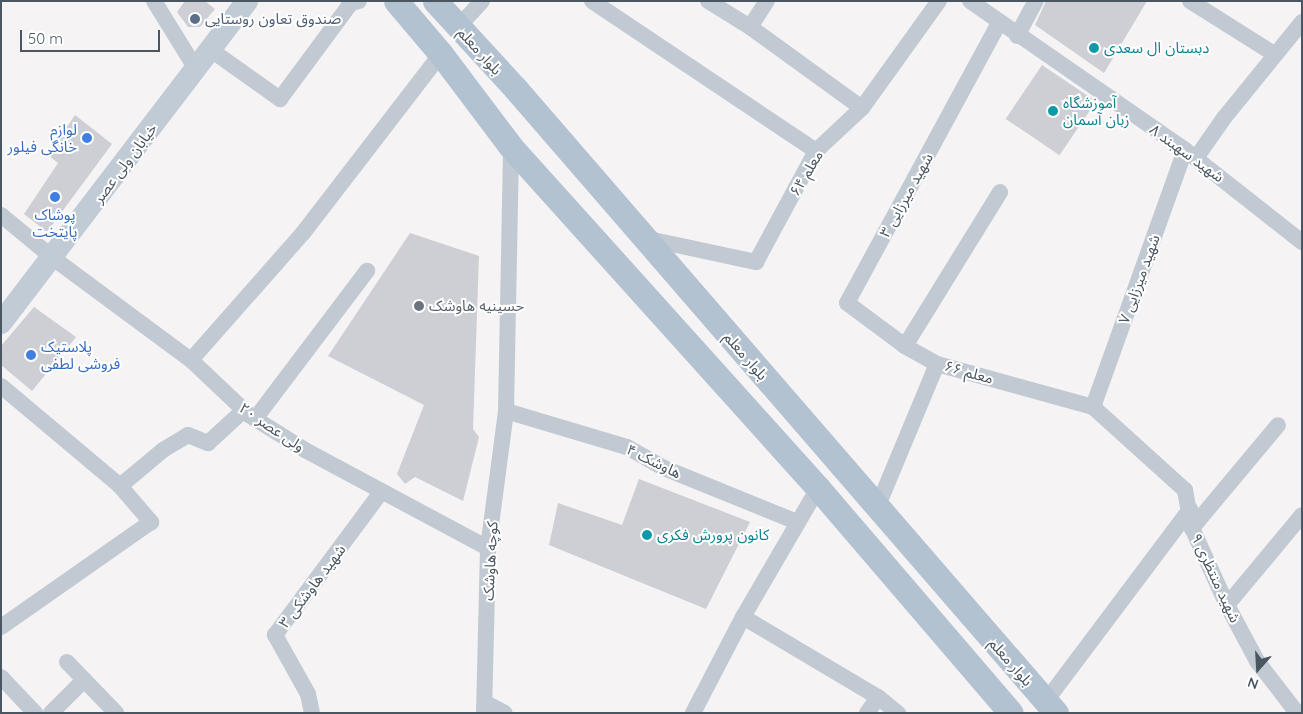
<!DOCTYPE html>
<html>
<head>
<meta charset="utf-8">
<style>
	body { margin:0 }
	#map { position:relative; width:1303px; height:714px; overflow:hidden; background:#f5f3f3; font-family:Quicksand,"Noto Sans Arabic",sans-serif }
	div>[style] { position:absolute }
	.building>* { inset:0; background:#cdcfd5; transform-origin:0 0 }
	.minor>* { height:16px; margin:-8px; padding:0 8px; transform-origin:8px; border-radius:8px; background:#c1cad2 }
	.secondary>* { height:22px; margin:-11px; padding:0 11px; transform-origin:11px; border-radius:11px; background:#c1cbd6 }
	.primary>* { height:25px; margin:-12.5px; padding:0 12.5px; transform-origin:12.5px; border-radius:12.5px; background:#b3c2d1 }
	.dots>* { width:14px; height:14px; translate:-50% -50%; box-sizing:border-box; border:2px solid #fff; border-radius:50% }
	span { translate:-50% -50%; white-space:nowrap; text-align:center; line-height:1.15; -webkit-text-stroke:4px #fff; paint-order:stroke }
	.service-label { font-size:15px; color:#4e5e75 }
	.left { translate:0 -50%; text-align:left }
	.culture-label { font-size:15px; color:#0d838f }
	.street-label { font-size:15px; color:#4a5661 }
	.shop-label { font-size:15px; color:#366cbe }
	.right { translate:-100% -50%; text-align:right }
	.worship-label { font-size:15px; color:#5b616d }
	.frame { position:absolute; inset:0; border:2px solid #4a5661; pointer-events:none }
	.north { position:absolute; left:1233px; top:644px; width:50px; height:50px; -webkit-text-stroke:4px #fff; paint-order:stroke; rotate:199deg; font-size:14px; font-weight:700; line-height:20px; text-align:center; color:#4a5661 }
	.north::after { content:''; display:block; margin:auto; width:18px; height:22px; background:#4a5661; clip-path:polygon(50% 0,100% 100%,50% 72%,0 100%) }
	.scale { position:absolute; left:20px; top:30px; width:140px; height:22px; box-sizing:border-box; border:2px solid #4a5661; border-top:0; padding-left:6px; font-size:15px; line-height:18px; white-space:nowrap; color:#4a5661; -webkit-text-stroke:4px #fff; paint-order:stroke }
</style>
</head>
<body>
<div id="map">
	<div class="building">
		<i style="clip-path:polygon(185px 1px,205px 1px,215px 9px,200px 27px,188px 27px,177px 12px)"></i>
		<i style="clip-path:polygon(1046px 1px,1147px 1px,1104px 73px,1035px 25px)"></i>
		<i style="left:1042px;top:65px;width:65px;height:65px;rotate:34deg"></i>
		<i style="clip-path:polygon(75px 115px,112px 144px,47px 232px,24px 214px,58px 163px,48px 155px)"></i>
		<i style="clip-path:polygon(410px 233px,479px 256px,473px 429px,479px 437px,463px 501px,415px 477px,405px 484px,397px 474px,424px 405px,328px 356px)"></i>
		<i style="clip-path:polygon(34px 307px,76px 337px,32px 391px,1px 365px,1px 346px)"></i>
		<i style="clip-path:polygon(639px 479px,750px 522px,706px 609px,549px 545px,558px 503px,622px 525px)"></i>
	</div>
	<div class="minor">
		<i style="left:154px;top:1px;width:80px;rotate:58.3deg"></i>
		<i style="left:592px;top:1px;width:270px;rotate:33.8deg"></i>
		<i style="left:708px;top:1px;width:49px;rotate:31.8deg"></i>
		<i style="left:750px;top:27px;width:138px;rotate:35.9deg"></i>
		<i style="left:970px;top:1px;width:262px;rotate:34.7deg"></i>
		<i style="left:1185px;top:150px;width:149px;rotate:38.2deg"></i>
		<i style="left:1190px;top:1px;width:99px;rotate:32.2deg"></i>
		<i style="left:458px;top:27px;width:35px;rotate:-47deg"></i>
		<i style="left:750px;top:27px;width:31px;rotate:-57deg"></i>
		<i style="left:1017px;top:36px;width:40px;rotate:-62deg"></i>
		<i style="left:211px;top:50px;width:85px;rotate:35.4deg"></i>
		<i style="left:280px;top:99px;width:119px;rotate:-53.5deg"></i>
		<i style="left:351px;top:3px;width:8px;rotate:-14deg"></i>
		<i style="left:1196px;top:158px;width:49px;rotate:-55deg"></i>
		<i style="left:1224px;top:118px;width:124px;rotate:-50.9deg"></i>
		<i style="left:1px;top:215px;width:67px;rotate:39.6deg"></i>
		<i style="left:53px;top:258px;width:172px;rotate:36.5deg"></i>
		<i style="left:191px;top:360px;width:80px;rotate:43.5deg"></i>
		<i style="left:249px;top:415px;width:66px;rotate:32deg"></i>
		<i style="left:305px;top:450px;width:208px;rotate:28.2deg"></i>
		<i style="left:644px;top:238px;width:115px;rotate:12.1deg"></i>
		<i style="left:756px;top:262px;width:126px;rotate:-61.6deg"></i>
		<i style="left:816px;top:151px;width:63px;rotate:-43.1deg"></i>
		<i style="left:862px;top:108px;width:132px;rotate:-54.3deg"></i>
		<i style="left:905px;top:346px;width:72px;rotate:-143.4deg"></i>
		<i style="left:847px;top:303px;width:319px;rotate:-61.5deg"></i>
		<i style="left:191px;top:360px;width:169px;rotate:-48.6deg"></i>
		<i style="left:303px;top:233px;width:226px;rotate:-52.4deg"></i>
		<i style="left:937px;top:364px;width:37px;rotate:-151deg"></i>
		<i style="left:905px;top:346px;width:181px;rotate:-58.3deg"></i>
		<i style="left:1px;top:386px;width:155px;rotate:40deg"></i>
		<i style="left:120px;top:486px;width:48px;rotate:49.3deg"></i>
		<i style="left:151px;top:522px;width:183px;rotate:145deg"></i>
		<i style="left:1093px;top:407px;width:273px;rotate:-70.3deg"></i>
		<i style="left:506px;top:411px;width:126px;rotate:16.6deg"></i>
		<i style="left:627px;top:447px;width:43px;rotate:29.6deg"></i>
		<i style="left:664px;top:468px;width:144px;rotate:22.1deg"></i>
		<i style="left:255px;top:419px;width:186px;rotate:-52.9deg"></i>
		<i style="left:120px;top:486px;width:56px;rotate:-39.9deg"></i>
		<i style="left:163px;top:450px;width:29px;rotate:-31deg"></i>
		<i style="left:188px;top:435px;width:22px;rotate:22deg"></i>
		<i style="left:208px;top:443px;width:49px;rotate:-42.5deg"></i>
		<i style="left:877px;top:508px;width:156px;rotate:-67.4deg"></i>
		<i style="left:937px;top:364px;width:162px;rotate:15.4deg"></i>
		<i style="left:1093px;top:407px;width:124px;rotate:42.1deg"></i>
		<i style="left:1185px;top:490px;width:39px;rotate:80deg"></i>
		<i style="left:1192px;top:528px;width:85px;rotate:65.6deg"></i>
		<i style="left:1227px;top:605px;width:64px;rotate:61.8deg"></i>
		<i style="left:1257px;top:661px;width:66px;rotate:52.4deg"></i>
		<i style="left:1192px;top:528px;width:134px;rotate:-50.1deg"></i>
		<i style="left:1227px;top:605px;width:117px;rotate:-50.2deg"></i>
		<i style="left:743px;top:617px;width:157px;rotate:30.7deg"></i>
		<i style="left:878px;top:697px;width:26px;rotate:39deg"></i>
		<i style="left:67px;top:662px;width:71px;rotate:46.1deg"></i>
		<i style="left:1px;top:677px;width:50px;rotate:46.6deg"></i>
		<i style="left:1046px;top:701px;width:240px;rotate:-53.1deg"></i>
		<i style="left:486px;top:703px;width:21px;rotate:28deg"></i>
		<i style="left:51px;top:713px;width:47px;rotate:-45deg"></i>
		<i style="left:312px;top:713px;width:19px;rotate:-102deg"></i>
		<i style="left:308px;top:694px;width:68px;rotate:-119.2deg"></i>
		<i style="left:275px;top:635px;width:179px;rotate:-53.4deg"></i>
		<i style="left:484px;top:713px;width:165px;rotate:-88.6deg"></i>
		<i style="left:488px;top:548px;width:138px;rotate:-82.5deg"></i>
		<i style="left:506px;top:411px;width:264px;rotate:-88.9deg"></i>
		<i style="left:693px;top:713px;width:108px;rotate:-62.5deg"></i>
		<i style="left:743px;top:617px;width:149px;rotate:-59.8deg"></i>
		<i style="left:867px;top:713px;width:19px;rotate:-55deg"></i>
	</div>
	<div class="secondary">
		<i style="left:1px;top:323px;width:405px;rotate:-52.6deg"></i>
	</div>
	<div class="primary">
		<i style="left:396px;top:1px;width:70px;rotate:49.7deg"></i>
		<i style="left:441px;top:54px;width:116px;rotate:53deg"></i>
		<i style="left:511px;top:147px;width:459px;rotate:48deg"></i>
		<i style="left:818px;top:488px;width:296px;rotate:49.4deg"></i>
		<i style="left:435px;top:1px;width:118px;rotate:47.4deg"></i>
		<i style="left:515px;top:88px;width:827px;rotate:49.12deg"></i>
	</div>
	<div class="dots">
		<i style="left:195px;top:19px;background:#5c6f8a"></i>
		<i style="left:1094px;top:48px;background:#0f9aa8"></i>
		<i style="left:1053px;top:111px;background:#0f9aa8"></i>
		<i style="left:87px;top:138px;background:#3f7fe0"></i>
		<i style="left:55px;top:197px;background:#3f7fe0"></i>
		<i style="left:419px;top:306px;background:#6b7280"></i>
		<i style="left:31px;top:355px;background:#3f7fe0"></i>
		<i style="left:647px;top:535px;background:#0f9aa8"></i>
	</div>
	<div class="service-label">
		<span class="left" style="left:205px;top:19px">صندوق تعاون روستایی</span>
	</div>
	<div class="culture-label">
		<span class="left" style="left:1104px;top:48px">دبستان ال سعدی</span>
		<span class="left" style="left:1063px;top:111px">آموزشگاه<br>زبان آسمان</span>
		<span class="left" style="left:657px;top:535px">کانون پرورش فکری</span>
	</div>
	<div class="street-label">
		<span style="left:480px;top:51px;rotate:48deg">بلوار معلم</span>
		<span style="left:1187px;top:153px;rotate:36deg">شهید سهبند ۸</span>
		<span style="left:125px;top:163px;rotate:-53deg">خیابان ولی عصر</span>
		<span style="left:806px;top:173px;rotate:-59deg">معلم ۶۴</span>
		<span style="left:906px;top:195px;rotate:-61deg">شهید میرزایی ۳</span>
		<span style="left:1139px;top:279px;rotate:-70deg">شهید میرزایی ۷</span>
		<span style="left:746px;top:356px;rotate:49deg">بلوار معلم</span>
		<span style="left:969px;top:372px;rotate:16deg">معلم ۶۶</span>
		<span style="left:272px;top:427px;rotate:34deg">ولی عصر ۲۰</span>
		<span style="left:654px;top:461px;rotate:26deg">هاوشک ۴</span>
		<span style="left:490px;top:561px;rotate:-87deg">کوچه هاوشک</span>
		<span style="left:1216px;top:578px;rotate:65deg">شهید منتظری ۹</span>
		<span style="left:312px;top:586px;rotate:-53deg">شهید هاوشکی ۳</span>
		<span style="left:1011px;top:662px;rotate:49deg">بلوار معلم</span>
	</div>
	<div class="shop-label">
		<span class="right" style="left:77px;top:138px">لوازم<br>خانگی فیلور</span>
		<span style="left:55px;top:223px">پوشاک<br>پایتخت</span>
		<span class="left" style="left:41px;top:355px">پلاستیک<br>فروشی لطفی</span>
	</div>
	<div class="worship-label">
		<span class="left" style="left:429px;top:306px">حسینیه هاوشک</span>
	</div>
	<div class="frame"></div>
	<div class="north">N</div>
	<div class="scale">50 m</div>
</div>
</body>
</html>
